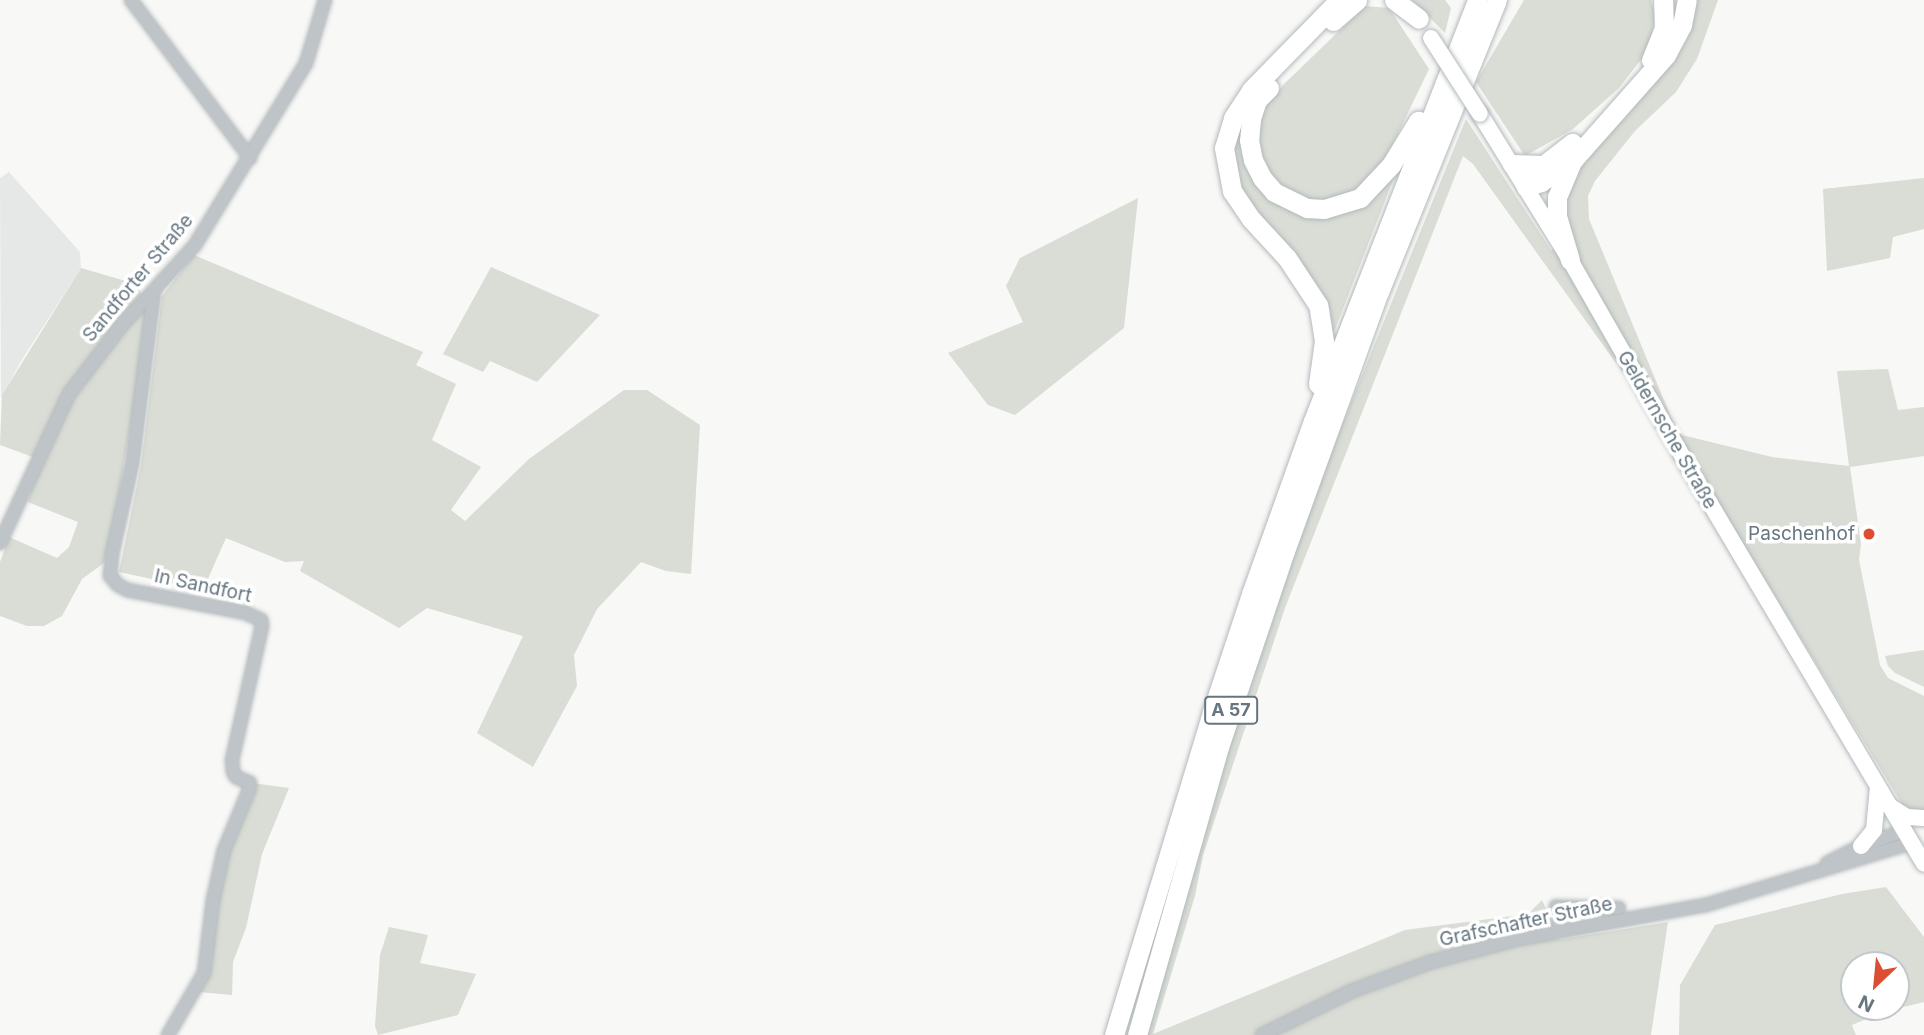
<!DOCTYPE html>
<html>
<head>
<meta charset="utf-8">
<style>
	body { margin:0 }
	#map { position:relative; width:1924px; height:1035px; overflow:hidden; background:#f8f8f6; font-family:Inter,sans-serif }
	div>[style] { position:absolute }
	.built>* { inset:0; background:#e6e8e7 }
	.green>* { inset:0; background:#d9ddd5 }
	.roads { filter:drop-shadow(0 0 2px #b3b9bc) drop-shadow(0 0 2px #b3b9bc) }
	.minor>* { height:12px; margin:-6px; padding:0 6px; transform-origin:6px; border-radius:6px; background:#bfc4c8 }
	.major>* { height:16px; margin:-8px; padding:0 8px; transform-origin:8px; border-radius:8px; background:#fff }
	.highway>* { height:19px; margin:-9.5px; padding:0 9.5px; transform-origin:9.5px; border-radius:9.5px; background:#fff }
	.bridges { filter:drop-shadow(0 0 2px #b3b9bc) drop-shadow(0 0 2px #b3b9bc) }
	.major-bridge>* { height:16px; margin:-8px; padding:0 8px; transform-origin:8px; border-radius:8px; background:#fff }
	.dots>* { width:19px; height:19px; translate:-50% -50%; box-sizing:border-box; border:4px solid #fff; border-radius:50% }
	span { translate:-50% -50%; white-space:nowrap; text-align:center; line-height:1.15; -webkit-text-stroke:7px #fff; paint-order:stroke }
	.shield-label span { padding:2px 5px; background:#fff; border:2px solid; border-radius:5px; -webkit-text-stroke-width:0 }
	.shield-label { font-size:18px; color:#657680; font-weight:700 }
	.street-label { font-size:19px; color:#657680 }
	.poi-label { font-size:19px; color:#657680 }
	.right { translate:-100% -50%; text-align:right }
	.north { position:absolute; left:1840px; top:951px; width:70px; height:70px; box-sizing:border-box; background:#fff; border:2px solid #c1c8cc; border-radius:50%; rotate:206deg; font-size:19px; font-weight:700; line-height:28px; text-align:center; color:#657680 }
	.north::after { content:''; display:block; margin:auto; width:24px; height:32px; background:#dc4e32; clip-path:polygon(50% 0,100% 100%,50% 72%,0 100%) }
</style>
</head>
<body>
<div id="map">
	<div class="built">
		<i style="clip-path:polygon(9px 172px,80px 252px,81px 268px,21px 361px,1px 398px,0 178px)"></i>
	</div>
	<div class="green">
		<i style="clip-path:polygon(1412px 0,1445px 0,1451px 8px,1445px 33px)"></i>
		<i style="clip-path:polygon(1524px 0,1651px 0,1655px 15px,1650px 48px,1619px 88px,1573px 129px,1525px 156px,1476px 82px)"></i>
		<i style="clip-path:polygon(1696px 0,1718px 0,1697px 59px,1676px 92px,1635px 131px,1595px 181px,1588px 196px,1589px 219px,1678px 434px,1772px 457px,1849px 466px,1837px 371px,1888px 369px,1898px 410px,1924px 407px,1924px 456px,1850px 467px,1861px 544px,1859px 560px,1880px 665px,1888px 678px,1924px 696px,1924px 812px,1905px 809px,1728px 519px,1473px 164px,1463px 156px,1285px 608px,1203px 855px,1195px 896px,1153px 1034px,1405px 930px,1528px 914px,1542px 900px,1553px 924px,1520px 939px,1563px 939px,1668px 922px,1651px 1035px,1137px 1035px,1290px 553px,1466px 119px,1551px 250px,1573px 245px,1561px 207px,1582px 160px,1670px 64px,1686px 41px)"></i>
		<i style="clip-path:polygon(1365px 6px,1389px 8px,1429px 69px,1381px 169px,1346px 197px,1308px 202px,1283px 190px,1262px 167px,1256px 129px,1268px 103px,1284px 84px)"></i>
		<i style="clip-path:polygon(1243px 111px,1245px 167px,1257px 187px,1274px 203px,1297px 214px,1317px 218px,1340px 215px,1359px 208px,1373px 199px,1397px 170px,1328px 347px,1329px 332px,1237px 188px,1233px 135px)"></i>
		<i style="clip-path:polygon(1924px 178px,1924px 229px,1893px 237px,1890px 258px,1827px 271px,1823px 189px)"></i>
		<i style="clip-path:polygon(1138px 198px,1124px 328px,1015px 415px,988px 405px,948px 353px,1023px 322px,1006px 286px,1020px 258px)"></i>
		<i style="clip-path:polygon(194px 255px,423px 352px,416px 365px,456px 384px,432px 440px,481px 467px,451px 510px,465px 521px,529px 459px,624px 390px,647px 390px,700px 425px,691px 574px,666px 571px,641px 562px,597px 609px,574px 655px,577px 686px,533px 767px,477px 733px,523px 636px,427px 608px,399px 628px,300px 571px,304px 561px,285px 562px,226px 538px,203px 590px,119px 572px,141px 465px,162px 296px)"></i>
		<i style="clip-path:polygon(491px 267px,600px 315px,537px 382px,490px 361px,483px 372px,443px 354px)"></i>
		<i style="clip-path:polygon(81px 268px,136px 284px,148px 306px,147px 330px,115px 516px,104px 563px,82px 579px,62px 616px,44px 626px,27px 626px,0 616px,0 562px,9px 537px,57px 558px,69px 547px,78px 522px,28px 502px,41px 460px,0 445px,2px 395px)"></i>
		<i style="clip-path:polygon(1924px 650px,1924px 687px,1895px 673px,1888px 666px,1885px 656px)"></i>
		<i style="clip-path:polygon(253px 783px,289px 788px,262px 854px,246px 928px,233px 962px,232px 995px,199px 992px,224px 858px)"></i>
		<i style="clip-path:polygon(evenodd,1886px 887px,1924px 937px,1924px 1002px,1883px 1012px,1852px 1025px,1856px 1035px,1679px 1035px,1680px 985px,1715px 925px,1842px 894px,1886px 887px,1896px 965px,1896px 1007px,1854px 1007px,1854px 965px,1896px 965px)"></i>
		<i style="clip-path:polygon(389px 927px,428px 935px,420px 963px,476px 974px,458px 1015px,378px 1035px,375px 1026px,380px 955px)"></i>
	</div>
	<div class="roads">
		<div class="minor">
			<i style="left:131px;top:0;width:198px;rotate:53deg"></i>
			<i style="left:154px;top:293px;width:172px;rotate:97.3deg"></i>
			<i style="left:132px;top:464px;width:92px;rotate:102.5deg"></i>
			<i style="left:112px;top:554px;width:22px;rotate:95deg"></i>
			<i style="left:110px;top:576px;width:12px;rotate:48deg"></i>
			<i style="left:118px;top:585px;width:10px;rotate:29deg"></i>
			<i style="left:127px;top:590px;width:121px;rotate:10.9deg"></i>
			<i style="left:246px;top:613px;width:17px;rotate:25deg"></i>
			<i style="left:261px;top:620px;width:6px;rotate:81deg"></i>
			<i style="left:262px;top:626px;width:137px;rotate:102.6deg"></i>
			<i style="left:232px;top:760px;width:12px;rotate:85deg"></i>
			<i style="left:233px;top:772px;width:6px;rotate:59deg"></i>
			<i style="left:236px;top:777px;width:15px;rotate:23deg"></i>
			<i style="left:250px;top:783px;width:7px;rotate:98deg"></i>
			<i style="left:249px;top:790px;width:65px;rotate:112.6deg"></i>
			<i style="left:224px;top:850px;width:51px;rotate:102.4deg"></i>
			<i style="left:213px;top:900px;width:74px;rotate:97deg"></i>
			<i style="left:204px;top:973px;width:72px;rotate:120.1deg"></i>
			<i style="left:0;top:543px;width:164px;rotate:-65.2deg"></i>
			<i style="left:69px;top:394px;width:87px;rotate:-52.5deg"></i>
			<i style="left:122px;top:325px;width:108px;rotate:-47.6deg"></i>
			<i style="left:195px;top:245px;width:213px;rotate:-58.6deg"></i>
			<i style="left:306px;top:63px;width:66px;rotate:-73.2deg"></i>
			<i style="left:1827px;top:863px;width:38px;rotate:-27deg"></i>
			<i style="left:1861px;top:846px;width:46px;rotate:-19.2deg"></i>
			<i style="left:1561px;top:931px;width:25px;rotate:-102deg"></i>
			<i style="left:1556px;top:907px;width:63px;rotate:0.9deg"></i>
			<i style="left:1262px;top:1035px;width:100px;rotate:-26.1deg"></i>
			<i style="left:1352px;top:991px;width:84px;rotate:-20.2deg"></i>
			<i style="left:1431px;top:962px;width:90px;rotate:-14.8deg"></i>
			<i style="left:1518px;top:939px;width:191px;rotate:-10.3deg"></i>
			<i style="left:1706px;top:905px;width:215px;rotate:-16.8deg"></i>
		</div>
		<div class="major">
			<i style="left:1480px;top:114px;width:172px;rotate:58.3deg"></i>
			<i style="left:1570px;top:260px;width:240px;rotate:60.2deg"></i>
			<i style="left:1689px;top:468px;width:460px;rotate:59.3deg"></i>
			<i style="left:1891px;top:807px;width:19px;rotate:32deg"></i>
			<i style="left:1907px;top:817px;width:17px;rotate:3deg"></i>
			<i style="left:1861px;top:846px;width:21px;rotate:-51deg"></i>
			<i style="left:1874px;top:830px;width:43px;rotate:-84.7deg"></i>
		</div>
		<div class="highway">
			<i style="left:1394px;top:0;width:31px;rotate:37deg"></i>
			<i style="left:1333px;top:21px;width:32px;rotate:-41deg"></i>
			<i style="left:1651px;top:60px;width:35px;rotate:-68deg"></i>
			<i style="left:1664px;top:27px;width:27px;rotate:-92deg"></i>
			<i style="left:1269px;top:88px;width:17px;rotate:135deg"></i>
			<i style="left:1257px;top:100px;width:20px;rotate:108deg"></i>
			<i style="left:1251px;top:119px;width:21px;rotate:95deg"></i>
			<i style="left:1249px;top:140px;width:20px;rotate:79deg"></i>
			<i style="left:1253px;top:160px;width:20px;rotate:63deg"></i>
			<i style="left:1262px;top:178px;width:18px;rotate:49deg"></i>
			<i style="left:1274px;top:192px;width:37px;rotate:26deg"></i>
			<i style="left:1307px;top:208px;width:17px;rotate:3deg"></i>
			<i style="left:1324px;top:209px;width:38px;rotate:-17deg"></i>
			<i style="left:1360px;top:198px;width:45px;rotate:-46.8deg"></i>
			<i style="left:1391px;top:165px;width:52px;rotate:-58.5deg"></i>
			<i style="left:1512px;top:164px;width:30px;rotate:2deg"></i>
			<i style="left:1526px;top:186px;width:13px;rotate:-63deg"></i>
			<i style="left:1532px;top:174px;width:51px;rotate:-37.8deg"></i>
			<i style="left:1526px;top:187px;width:16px;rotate:-18deg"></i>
			<i style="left:1541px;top:182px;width:40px;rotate:-34.9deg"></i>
			<i style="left:1574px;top:159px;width:139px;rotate:-48.5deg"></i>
			<i style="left:1666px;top:55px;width:34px;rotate:-62deg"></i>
			<i style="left:1682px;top:25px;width:25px;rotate:-79deg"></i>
			<i style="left:1570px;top:260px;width:46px;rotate:-106.5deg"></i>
			<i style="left:1557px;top:216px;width:19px;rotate:-90deg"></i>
			<i style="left:1557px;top:197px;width:39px;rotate:-67deg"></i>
			<i style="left:1318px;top:384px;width:43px;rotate:-82.1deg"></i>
			<i style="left:1324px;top:341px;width:36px;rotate:-99deg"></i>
			<i style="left:1318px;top:305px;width:56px;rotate:-123.4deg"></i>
			<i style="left:1287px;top:258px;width:53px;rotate:-132.7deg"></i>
			<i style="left:1251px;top:219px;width:34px;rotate:-124deg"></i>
			<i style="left:1232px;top:191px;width:44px;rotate:-100.5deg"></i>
			<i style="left:1224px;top:148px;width:31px;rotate:-73deg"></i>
			<i style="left:1233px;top:118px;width:33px;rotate:-57deg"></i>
			<i style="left:1251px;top:90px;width:126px;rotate:-45.6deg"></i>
			<i style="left:1114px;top:1035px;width:338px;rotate:-73.1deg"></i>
			<i style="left:1212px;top:712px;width:124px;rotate:-71.7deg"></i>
			<i style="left:1251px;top:594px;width:184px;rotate:-70.3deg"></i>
			<i style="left:1313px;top:421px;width:452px;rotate:-68.7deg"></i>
			<i style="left:1137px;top:1035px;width:299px;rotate:-74.1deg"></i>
			<i style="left:1219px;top:747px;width:207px;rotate:-71.4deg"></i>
			<i style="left:1285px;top:551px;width:276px;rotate:-70.1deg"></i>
			<i style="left:1379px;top:292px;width:315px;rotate:-68deg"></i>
		</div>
	</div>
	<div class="bridges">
		<div class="major-bridge">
			<i style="left:1431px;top:38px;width:90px;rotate:57.2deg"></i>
		</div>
	</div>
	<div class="dots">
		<i style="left:1869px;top:534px;background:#dc4e32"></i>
	</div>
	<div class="shield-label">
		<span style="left:1231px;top:710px">A 57</span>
	</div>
	<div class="street-label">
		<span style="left:138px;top:278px;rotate:-50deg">Sandforter Straße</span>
		<span style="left:1667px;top:430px;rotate:60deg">Geldernsche Straße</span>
		<span style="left:203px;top:586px;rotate:12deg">In Sandfort</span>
		<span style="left:1526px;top:922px;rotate:-12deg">Grafschafter Straße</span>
	</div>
	<div class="poi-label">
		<span class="right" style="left:1855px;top:534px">Paschenhof</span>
	</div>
	<div class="north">N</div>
</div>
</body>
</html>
